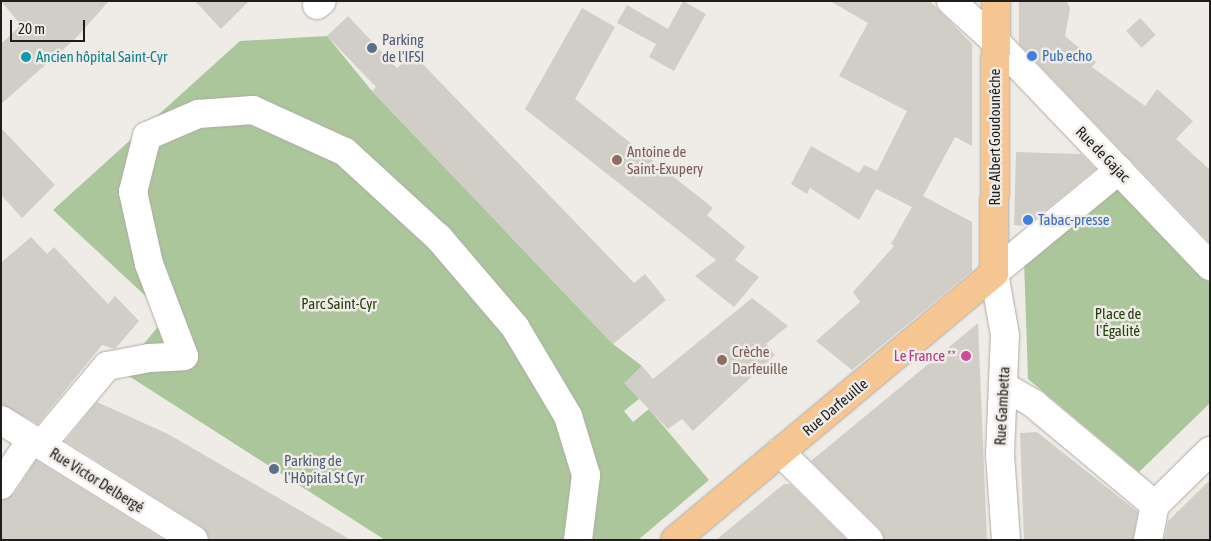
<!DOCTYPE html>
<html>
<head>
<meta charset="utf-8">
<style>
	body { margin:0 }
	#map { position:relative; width:1211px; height:541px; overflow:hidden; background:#efebe6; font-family:"Asap Condensed",sans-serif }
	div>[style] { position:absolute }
	.green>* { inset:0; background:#abc69b }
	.building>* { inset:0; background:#d1cec8; transform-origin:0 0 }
	.roads { filter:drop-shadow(0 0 1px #aeaba6) drop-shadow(0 0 1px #aeaba6) }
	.minor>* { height:28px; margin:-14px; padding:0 14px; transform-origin:14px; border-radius:14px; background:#fff }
	.major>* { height:28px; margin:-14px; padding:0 14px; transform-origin:14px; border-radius:14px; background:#f5c592 }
	.dots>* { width:14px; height:14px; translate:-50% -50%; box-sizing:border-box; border:2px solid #efebe6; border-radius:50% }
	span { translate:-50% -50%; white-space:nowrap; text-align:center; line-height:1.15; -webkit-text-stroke:5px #efebe6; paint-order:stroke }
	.service-label { font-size:15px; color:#4e5e75 }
	.left { translate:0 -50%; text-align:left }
	.shop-label { font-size:15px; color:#366cbe }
	.culture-label { font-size:15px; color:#0d838f }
	.street-label { font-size:15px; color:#1f1e1c }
	.education-label { font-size:15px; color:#785e54 }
	.park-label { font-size:15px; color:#24410c }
	.hotel-label { font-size:15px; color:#b23c85 }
	.right { translate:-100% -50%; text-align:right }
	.frame { position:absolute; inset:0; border:2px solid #1f1e1c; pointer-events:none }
	.scale { position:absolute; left:10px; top:20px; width:75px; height:22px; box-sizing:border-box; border:2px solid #1f1e1c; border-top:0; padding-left:6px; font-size:15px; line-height:18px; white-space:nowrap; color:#1f1e1c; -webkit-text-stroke:4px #efebe6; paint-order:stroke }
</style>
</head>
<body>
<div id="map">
	<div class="green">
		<i style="clip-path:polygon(327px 36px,372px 91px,613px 344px,642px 366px,625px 383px,639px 399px,624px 411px,633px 422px,649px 409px,709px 480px,638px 540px,385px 540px,121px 371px,167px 316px,53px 210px,240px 41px)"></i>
		<i style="clip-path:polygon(1114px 182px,1210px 283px,1210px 403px,1139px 472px,1028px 379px,1024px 260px)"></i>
	</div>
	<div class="building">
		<i style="clip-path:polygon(1px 1px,109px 1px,76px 38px,1px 104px,1px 44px,21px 25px)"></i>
		<i style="clip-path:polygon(195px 1px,249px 1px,221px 29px)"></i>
		<i style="clip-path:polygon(683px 1px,706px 14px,674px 71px,649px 57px,656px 44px,617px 23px,627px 5px,668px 29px)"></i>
		<i style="clip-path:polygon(830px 1px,930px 1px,972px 44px,972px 146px,955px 137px,923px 196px,972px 222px,972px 271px,852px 370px,816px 341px,860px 302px,853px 292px,894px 246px,891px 244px,912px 207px,876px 189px,859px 220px,810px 188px,807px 194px,791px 184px,811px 146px,859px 173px,864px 165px,877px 171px,907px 111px,839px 76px,868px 23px)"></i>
		<i style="clip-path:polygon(1019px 1px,1067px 1px,1070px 9px,1065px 36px,1096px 62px,1092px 67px,1145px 106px,1157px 89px,1193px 121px,1176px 139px,1210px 170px,1210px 243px,1019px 44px)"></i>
		<i style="clip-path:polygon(582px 8px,615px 27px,575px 99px,713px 208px,707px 215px,745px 247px,735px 260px,759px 277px,734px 307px,695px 276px,716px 260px,525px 109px)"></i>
		<i style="clip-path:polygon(348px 16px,397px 68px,413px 54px,634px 283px,645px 274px,666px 300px,613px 344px,372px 91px,376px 87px,327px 36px)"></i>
		<i style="left:1140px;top:18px;width:23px;height:19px;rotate:47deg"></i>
		<i style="clip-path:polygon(1px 128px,55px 185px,22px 218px,1px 195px)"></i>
		<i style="clip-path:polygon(1016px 152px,1081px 154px,1096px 169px,1026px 226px,1014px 225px)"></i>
		<i style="clip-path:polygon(31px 237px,47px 254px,54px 247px,108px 304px,115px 296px,139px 321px,115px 349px,102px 345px,38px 424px,1px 404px,1px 263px)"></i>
		<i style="clip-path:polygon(752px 298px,788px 326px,766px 344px,775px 355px,693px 431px,682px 419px,668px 429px,624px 383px,642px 366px,653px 379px)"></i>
		<i style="clip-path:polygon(978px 323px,987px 540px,884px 540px,880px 529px,811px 461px)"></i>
		<i style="clip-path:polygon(97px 402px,168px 434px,351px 540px,210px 540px,202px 527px,65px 441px)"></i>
		<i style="clip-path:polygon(1037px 432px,1138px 512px,1133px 540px,1024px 540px,1020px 433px)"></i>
		<i style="clip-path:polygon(36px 460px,164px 540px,1px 540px,1px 500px,14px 494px)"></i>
		<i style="clip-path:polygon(1210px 480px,1210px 540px,1164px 540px,1168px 521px)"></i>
		<i style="clip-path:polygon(784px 484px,790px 484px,847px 540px,716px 540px)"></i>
	</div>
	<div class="roads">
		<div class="minor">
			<i style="left:951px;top:1px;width:61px;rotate:42.3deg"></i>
			<i style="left:996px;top:42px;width:310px;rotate:46.3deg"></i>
			<i style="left:317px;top:5px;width:6px;rotate:-39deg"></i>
			<i style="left:184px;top:356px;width:98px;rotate:-110.8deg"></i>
			<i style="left:149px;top:264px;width:74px;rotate:-102.5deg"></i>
			<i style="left:133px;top:192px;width:58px;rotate:-76deg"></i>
			<i style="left:147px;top:136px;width:56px;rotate:-23.3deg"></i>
			<i style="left:198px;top:114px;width:55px;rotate:-4.2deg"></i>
			<i style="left:253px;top:110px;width:101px;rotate:24.5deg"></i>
			<i style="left:345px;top:152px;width:127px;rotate:42.5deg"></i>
			<i style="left:439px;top:238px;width:117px;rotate:49.5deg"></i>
			<i style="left:515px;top:327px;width:104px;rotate:59.2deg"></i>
			<i style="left:568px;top:416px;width:62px;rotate:73deg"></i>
			<i style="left:586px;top:475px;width:65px;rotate:97deg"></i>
			<i style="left:1005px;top:387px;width:34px;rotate:30deg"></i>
			<i style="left:1034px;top:404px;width:158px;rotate:39.9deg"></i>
			<i style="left:1px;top:420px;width:227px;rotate:31.9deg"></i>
			<i style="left:41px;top:445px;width:103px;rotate:-50.1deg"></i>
			<i style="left:107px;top:366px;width:43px;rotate:-10.8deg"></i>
			<i style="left:149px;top:358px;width:35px;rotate:-3deg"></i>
			<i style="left:780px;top:452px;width:125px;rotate:44.7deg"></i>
			<i style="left:1px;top:485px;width:55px;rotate:-56deg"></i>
			<i style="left:1006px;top:540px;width:86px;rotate:-94deg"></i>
			<i style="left:1000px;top:454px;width:119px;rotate:-87.6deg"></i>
			<i style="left:1005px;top:335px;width:63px;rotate:-100.1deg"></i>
			<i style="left:994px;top:273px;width:162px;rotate:-39.5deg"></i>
			<i style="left:1148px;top:540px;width:36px;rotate:-79deg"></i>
			<i style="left:1155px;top:505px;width:77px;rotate:-44.5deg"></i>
		</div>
		<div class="major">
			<i style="left:675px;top:540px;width:416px;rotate:-39.9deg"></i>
			<i style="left:994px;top:273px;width:272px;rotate:-89.6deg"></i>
		</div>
	</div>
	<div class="dots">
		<i style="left:372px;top:48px;background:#5c6f8a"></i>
		<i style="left:1032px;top:56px;background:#3f7fe0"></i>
		<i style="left:26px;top:57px;background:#0f9aa8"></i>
		<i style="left:617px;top:160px;background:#8d6e63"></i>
		<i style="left:1028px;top:220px;background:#3f7fe0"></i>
		<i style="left:966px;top:356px;background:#d1479c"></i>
		<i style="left:722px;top:360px;background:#8d6e63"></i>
		<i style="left:274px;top:469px;background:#5c6f8a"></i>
	</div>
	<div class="service-label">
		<span class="left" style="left:382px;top:48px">Parking<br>de l'IFSI</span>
		<span class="left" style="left:284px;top:469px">Parking de<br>l'Hôpital St Cyr</span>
	</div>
	<div class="shop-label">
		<span class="left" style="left:1042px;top:56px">Pub echo</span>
		<span class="left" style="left:1038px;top:220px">Tabac-presse</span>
	</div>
	<div class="culture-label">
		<span class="left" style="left:36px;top:57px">Ancien hôpital Saint-Cyr</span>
	</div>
	<div class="street-label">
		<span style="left:995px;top:137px;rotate:-90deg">Rue Albert Goudounêche</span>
		<span style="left:1103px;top:154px;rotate:46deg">Rue de Gajac</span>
		<span style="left:1002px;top:406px;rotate:-87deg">Rue Gambetta</span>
		<span style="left:835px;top:407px;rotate:-40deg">Rue Darfeuille</span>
		<span style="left:97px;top:480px;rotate:32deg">Rue Victor Delbergé</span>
	</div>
	<div class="education-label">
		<span class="left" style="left:627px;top:160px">Antoine de<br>Saint-Exupery</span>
		<span class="left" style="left:732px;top:360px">Crèche<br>Darfeuille</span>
	</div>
	<div class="park-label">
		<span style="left:339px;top:304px">Parc Saint-Cyr</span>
		<span style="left:1118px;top:322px">Place de<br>l'Égalité</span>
	</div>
	<div class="hotel-label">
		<span class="right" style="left:956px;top:356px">Le France **</span>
	</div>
	<div class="frame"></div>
	<div class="scale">20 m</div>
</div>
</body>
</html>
